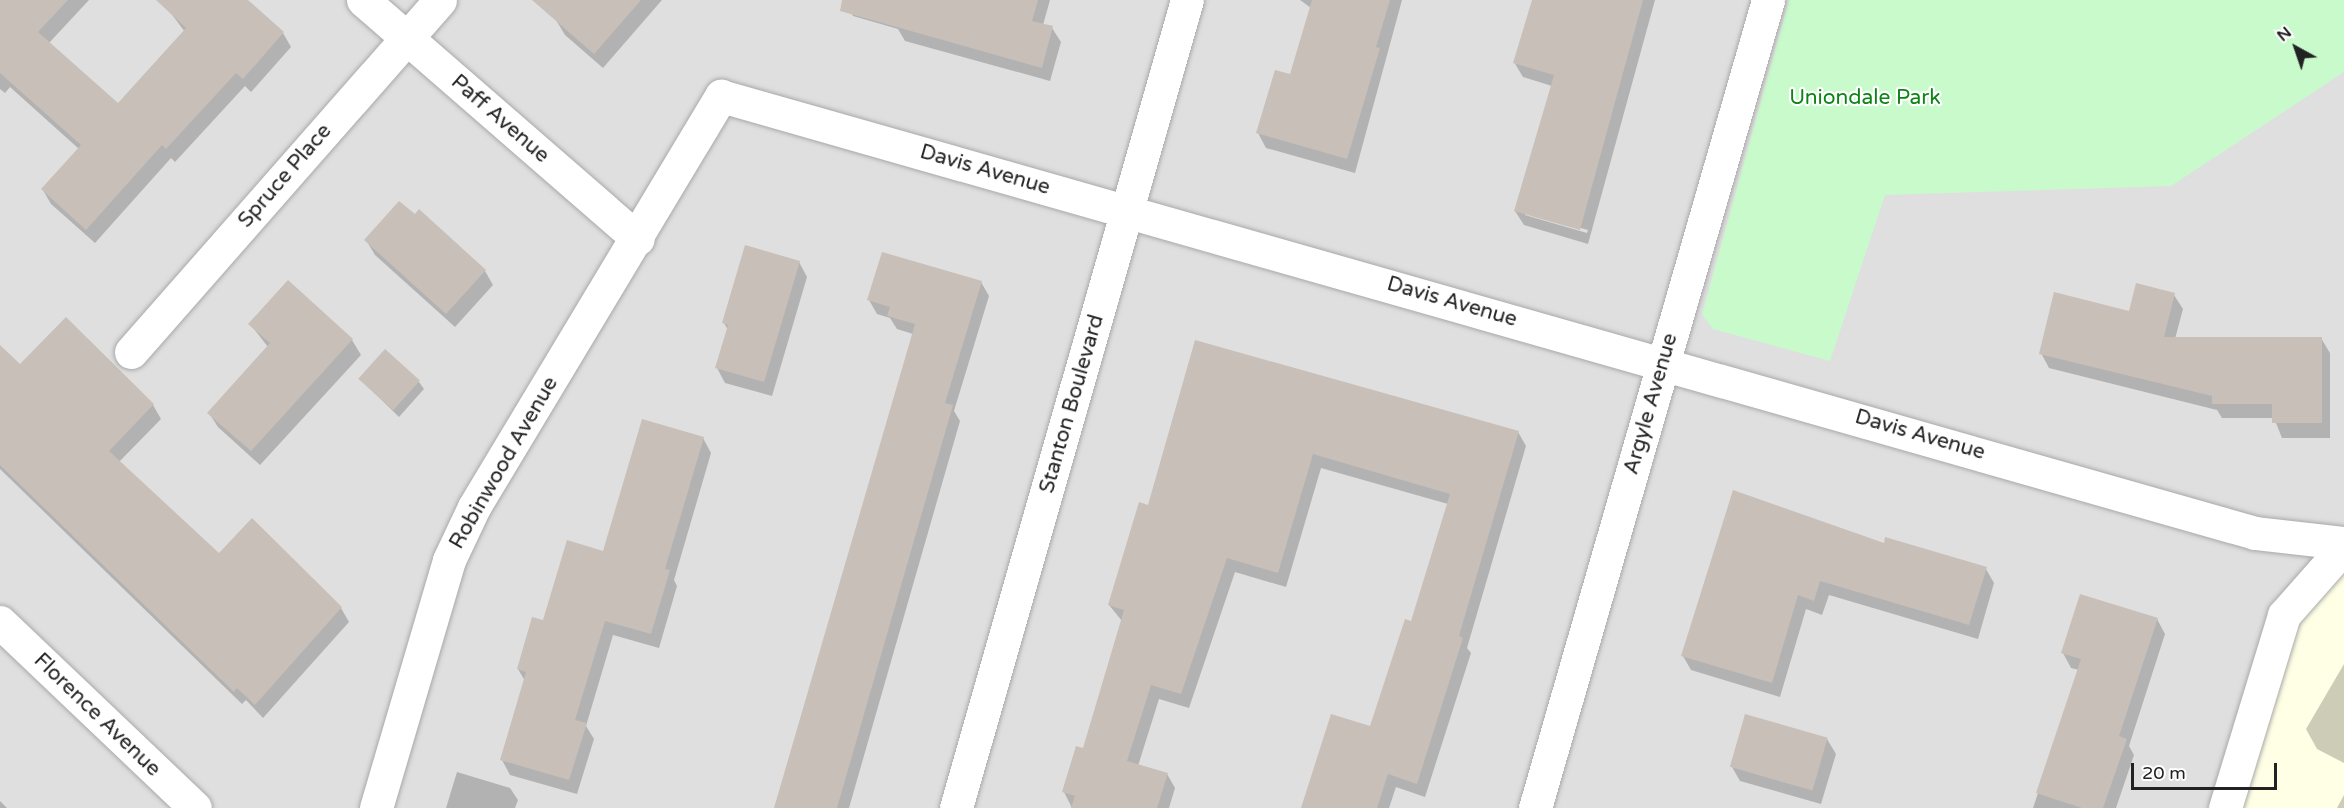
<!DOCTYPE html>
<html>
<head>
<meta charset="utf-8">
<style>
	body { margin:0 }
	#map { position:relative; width:2344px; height:808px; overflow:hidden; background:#f2efe9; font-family:"Varela Round",sans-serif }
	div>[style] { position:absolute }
	.residential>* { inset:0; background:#e0dfdf }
	.education>* { inset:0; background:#ffffe5 }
	.park>* { inset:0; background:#c8facc }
	.shadow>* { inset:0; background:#0003 }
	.building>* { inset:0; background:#c7bfb8; transform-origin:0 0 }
	.roads { filter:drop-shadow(0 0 2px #a9a9a9) drop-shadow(0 0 2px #a9a9a9) }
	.minor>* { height:33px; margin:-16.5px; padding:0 16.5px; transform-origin:16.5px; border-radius:16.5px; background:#fff }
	span { translate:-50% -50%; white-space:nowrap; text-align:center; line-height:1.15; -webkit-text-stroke:4.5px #fff; paint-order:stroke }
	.park-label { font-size:21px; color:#0c8416 }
	.street-label { font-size:21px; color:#222 }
	.north { position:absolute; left:2266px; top:18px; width:60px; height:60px; -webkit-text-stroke:4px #fff; paint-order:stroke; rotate:320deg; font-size:16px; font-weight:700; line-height:24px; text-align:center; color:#222 }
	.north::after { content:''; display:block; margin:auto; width:21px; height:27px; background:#222; clip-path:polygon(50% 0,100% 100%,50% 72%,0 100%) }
	.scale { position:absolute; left:2131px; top:763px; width:146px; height:27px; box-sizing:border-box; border:3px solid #222; border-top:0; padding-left:8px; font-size:18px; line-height:21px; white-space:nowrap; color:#222; -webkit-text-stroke:4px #fff; paint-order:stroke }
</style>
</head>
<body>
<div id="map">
	<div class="residential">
		<i style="clip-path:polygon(0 0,2344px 0,2344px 547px,2225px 808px,0 808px)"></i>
	</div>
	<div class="education">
		<i style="clip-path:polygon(2344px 547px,2344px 808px,2225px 808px,2265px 668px)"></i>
	</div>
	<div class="park">
		<i style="clip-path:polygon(1789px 0,2344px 0,2344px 72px,2171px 186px,1885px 195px,1830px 361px,1713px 329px,1702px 314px)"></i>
	</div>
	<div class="shadow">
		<i style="clip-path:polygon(0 0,89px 0,49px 43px,118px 105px,185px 32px,167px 8px,175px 0,246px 0,283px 33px,291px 47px,251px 92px,245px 86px,175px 162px,171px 158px,95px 243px,51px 204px,43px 190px,79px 149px,10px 87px,5px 93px,0 89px)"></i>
		<i style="clip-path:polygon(574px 0,662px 0,603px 68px,565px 35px,556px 20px)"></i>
		<i style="clip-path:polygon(845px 0,1050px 0,1043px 25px,1052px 28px,1061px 42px,1050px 81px,905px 41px,898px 29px,853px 16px)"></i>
		<i style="clip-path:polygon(1300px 0,1402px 0,1355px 173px,1266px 148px,1258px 133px,1291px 76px,1311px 8px)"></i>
		<i style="clip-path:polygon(evenodd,1533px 0,1655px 0,1588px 244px,1524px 225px,1515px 211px,1552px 86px,1523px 77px,1514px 62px,1533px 0,1525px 212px,1588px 230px,1587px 233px,1525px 215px,1525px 212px)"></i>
		<i style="clip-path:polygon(366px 240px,485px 271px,493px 285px,455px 327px,375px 255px)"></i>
		<i style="clip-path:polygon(799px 262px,807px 277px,772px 396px,725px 383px,717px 368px,728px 330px,724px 323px)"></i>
		<i style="clip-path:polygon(288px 282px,352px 340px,361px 355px,260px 465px,218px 427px,209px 413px,268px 347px,250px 324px)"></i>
		<i style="clip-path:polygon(981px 282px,989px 296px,954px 411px,960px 421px,849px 808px,775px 808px,913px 334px,897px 329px,890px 318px,877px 314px,869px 300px)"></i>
		<i style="clip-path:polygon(2174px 295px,2183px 309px,2175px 339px,2321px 338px,2330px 353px,2330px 438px,2282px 438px,2274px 418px,2222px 418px,2217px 410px,2049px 368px,2041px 353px)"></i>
		<i style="clip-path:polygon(66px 319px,153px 405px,161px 419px,119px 462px,219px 555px,341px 608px,349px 622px,263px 718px,246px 700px,242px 704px,0 469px,0 347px,20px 366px)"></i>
		<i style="clip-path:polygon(1196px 342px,1518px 432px,1526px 446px,1467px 648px,1471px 653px,1425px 797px,1396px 787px,1389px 808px,1305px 808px,1371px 728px,1412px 623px,1448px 504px,1321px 468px,1286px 587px,1235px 572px,1189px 708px,1159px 699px,1138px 766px,1167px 774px,1175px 788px,1169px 808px,1072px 808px,1064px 792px,1084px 750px,1122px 621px,1109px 605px,1149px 507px)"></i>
		<i style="clip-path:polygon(360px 379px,419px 382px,424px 389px,399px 417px)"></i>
		<i style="clip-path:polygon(703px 438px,711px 453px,674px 580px,677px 586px,659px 648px,613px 635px,586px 726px,594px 739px,577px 794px,510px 775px,502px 760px,525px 681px,518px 669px,544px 622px)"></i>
		<i style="clip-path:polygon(1885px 545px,1986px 569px,1994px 583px,1978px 639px,1829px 595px,1822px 615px,1806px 609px,1780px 697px,1691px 670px,1683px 656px)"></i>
		<i style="clip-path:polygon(2157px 619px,2165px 634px,2129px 746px,2134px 755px,2116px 808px,2033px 808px,2079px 670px,2071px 668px,2063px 653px)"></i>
		<i style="clip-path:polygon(2344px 664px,2344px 763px,2317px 749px,2306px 729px)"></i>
		<i style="clip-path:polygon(1827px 739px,1836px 754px,1821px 804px,1740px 781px,1732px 767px)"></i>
		<i style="clip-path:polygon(457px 772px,510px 788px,518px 800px,515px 808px,446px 808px)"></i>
		<i style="clip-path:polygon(2344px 795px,2344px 808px,2337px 808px)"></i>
		<i style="clip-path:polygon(0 801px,7px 808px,0 808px)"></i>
	</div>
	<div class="building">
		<i style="clip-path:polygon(0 0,68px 0,38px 32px,118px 103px,186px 28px,156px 0,248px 0,284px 32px,243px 79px,236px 73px,166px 149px,162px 145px,86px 230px,41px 189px,81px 145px,0 73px)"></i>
		<i style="clip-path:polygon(532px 0,641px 0,594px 54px)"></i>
		<i style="clip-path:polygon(842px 0,1038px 0,1032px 21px,1053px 26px,1042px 68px,840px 11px)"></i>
		<i style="clip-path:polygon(1312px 0,1390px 0,1376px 47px,1380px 48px,1347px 159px,1256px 133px,1275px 70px,1290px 74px)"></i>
		<i style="clip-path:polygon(1532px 0,1643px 0,1580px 230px,1514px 211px,1554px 75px,1513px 63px)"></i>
		<i style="clip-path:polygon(399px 201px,415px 214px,419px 209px,486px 270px,446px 314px,364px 240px)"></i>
		<i style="clip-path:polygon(745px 245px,800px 261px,764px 382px,715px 368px,728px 325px,722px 323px)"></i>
		<i style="clip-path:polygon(882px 252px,982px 281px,945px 403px,953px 405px,837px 808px,774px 808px,915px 324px,887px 316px,890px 307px,867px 300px)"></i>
		<i style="clip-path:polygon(288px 280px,353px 339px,251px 451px,207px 413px,270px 343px,248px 324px)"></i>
		<i style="clip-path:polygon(2136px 283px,2175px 293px,2164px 337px,2322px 337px,2322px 423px,2272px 423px,2272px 404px,2212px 404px,2212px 396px,2039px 354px,2054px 292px,2129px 311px)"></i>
		<i style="clip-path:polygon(66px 317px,154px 404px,109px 451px,219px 553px,252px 518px,342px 607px,255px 705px,237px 688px,234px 692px,0 465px,0 345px,20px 364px)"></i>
		<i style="clip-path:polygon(1195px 340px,1519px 431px,1459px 636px,1463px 638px,1417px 784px,1388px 774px,1377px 808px,1301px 808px,1331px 714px,1370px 726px,1405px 619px,1411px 621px,1450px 494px,1313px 454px,1278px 573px,1227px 558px,1181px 694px,1151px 685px,1127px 761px,1168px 773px,1157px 808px,1071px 808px,1075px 796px,1062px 792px,1076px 746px,1083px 748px,1124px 610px,1108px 605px,1139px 502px,1148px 505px)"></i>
		<i style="left:385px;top:349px;width:47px;height:40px;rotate:42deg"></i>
		<i style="clip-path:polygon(642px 419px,704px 437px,665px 569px,670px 570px,651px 634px,605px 621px,575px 720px,587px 723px,569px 780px,500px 760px,526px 672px,517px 669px,532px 617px,543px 620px,567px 540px,603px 551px)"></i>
		<i style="clip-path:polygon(1733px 490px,1884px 543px,1885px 537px,1987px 567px,1969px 625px,1820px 581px,1814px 601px,1798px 595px,1772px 683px,1681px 656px)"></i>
		<i style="clip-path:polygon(2080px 594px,2158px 618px,2119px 736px,2127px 739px,2103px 808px,2082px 808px,2036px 793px,2081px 659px,2061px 653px)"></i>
		<i style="left:1745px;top:714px;width:86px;height:55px;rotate:16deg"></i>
	</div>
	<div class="roads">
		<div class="minor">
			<i style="left:363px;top:0;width:364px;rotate:41deg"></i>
			<i style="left:131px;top:352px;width:468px;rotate:-48.7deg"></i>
			<i style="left:0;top:622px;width:269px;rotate:43.6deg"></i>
			<i style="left:376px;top:808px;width:259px;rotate:-73.6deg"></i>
			<i style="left:449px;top:560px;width:59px;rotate:-64.7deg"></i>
			<i style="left:474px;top:507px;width:480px;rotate:-59deg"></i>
			<i style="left:721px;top:96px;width:1595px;rotate:15.9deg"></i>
			<i style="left:2255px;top:533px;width:90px;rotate:6.4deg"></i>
			<i style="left:956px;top:808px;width:840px;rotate:-74.05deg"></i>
			<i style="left:1535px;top:808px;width:841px;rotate:-73.91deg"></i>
			<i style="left:2225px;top:808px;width:202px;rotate:-73deg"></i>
			<i style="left:2284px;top:615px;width:91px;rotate:-48.6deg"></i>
		</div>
	</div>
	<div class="park-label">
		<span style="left:1865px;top:98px">Uniondale Park</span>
	</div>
	<div class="street-label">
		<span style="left:500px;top:119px;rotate:41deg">Paff Avenue</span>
		<span style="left:985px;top:170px;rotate:16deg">Davis Avenue</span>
		<span style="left:285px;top:176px;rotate:-49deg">Spruce Place</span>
		<span style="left:1452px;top:302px;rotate:16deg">Davis Avenue</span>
		<span style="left:1072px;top:404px;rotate:-74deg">Stanton Boulevard</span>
		<span style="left:1651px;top:404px;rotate:-74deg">Argyle Avenue</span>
		<span style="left:1920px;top:435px;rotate:16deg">Davis Avenue</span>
		<span style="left:504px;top:463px;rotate:-60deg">Robinwood Avenue</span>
		<span style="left:97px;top:715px;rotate:44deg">Florence Avenue</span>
	</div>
	<div class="north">N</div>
	<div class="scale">20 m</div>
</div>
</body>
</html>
